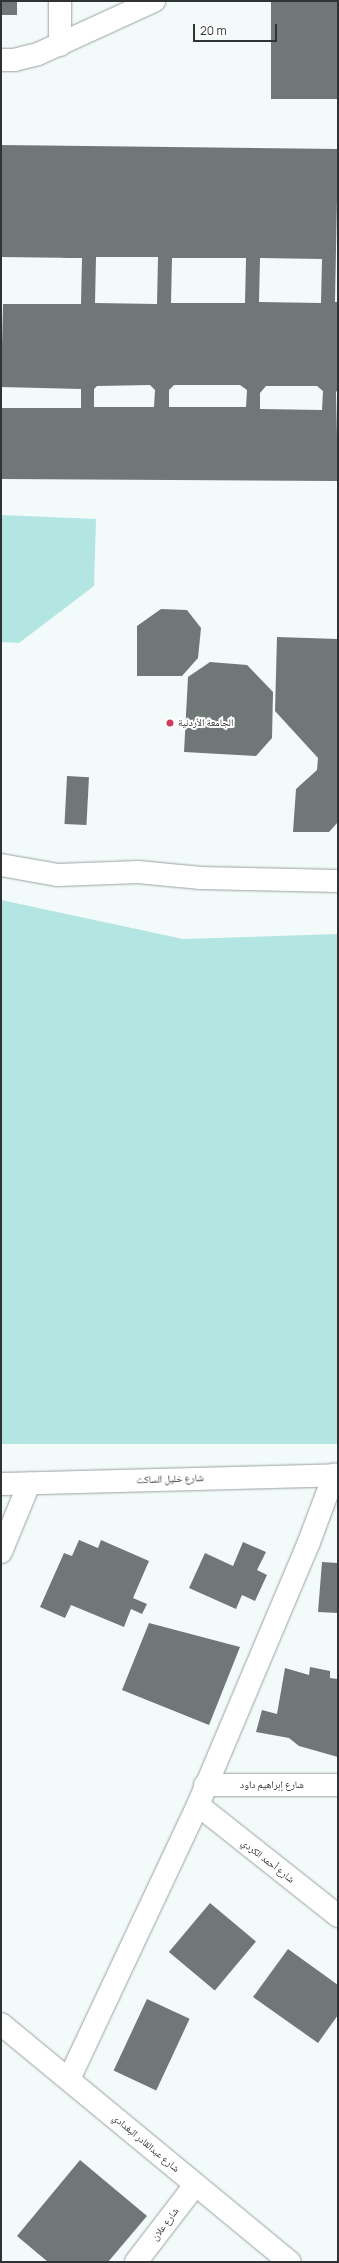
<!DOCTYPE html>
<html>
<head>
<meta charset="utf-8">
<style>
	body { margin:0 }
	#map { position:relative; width:339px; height:2263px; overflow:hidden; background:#f2fbfa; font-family:Manrope,"Noto Naskh Arabic",sans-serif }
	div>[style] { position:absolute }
	.green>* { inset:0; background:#b3e6e3 }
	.building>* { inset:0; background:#707877; transform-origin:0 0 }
	.roads { filter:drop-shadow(0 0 1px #9aa2a1) drop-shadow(0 0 1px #9aa2a1) }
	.minor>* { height:22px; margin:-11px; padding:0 11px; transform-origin:11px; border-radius:11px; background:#fff }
	.dots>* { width:11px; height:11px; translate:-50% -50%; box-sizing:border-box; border:2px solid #fff; border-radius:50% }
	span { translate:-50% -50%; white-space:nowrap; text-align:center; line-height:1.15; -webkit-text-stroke:4px #fff; paint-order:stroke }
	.poi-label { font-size:10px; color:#303333 }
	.left { translate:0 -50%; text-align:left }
	.street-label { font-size:10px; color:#303333 }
	.frame { position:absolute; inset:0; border:2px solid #303333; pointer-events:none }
	.scale { position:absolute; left:193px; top:24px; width:84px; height:18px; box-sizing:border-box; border:2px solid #303333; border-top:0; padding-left:5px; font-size:12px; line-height:14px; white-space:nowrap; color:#303333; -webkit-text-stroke:3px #fff; paint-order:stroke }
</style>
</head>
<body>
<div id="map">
	<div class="green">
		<i style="clip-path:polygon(1px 515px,96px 519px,94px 586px,19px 643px,1px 642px)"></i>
		<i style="clip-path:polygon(1px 900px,183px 939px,338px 934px,338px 1444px,1px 1444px)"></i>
	</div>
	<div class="building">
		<i style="left:1px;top:1px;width:16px;height:14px"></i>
		<i style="left:271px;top:1px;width:67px;height:98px"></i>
		<i style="clip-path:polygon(evenodd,1px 145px,338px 149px,335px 302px,338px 302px,338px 390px,336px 392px,338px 481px,1px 479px,1px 408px,81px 408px,81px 389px,1px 387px,3px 304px,81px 304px,82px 258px,1px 257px,1px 145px,96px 257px,158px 257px,157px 304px,95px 303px,96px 257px,1px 145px,172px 258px,246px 258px,245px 303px,171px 303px,172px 258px,1px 145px,260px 258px,322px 259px,321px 303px,259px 302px,260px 258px,1px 145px,150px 385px,155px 390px,154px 407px,94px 407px,94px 389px,97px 386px,150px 385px,1px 145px,174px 385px,240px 385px,247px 390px,246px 407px,169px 407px,169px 390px,174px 385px,1px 145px,266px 386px,317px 386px,323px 391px,322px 410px,260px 409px,260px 393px,266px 386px)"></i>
		<i style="clip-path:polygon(161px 609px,187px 610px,201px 628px,198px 658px,182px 676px,137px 676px,137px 626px)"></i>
		<i style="clip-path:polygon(277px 637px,338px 639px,338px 822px,329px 832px,293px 832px,296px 789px,317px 770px,318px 758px,275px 711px)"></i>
		<i style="clip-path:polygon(210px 662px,247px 665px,273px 692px,272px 738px,256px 756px,184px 752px,188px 677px)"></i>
		<i style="left:67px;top:776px;width:22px;height:48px;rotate:3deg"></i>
		<i style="clip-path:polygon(79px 1540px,98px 1548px,101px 1540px,149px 1561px,133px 1598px,147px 1604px,142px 1614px,131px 1609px,124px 1627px,71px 1605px,65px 1618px,40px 1607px,64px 1553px,72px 1556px)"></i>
		<i style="clip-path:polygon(243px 1542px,266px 1552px,257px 1570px,267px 1575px,255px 1601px,242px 1595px,236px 1609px,189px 1588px,205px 1553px,233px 1566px)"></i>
		<i style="clip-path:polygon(322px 1562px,338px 1563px,338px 1613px,318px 1612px)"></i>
		<i style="clip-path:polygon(149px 1623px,240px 1647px,209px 1725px,122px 1690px)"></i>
		<i style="clip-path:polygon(310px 1667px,330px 1671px,330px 1678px,338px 1679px,338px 1757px,299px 1746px,289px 1738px,256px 1732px,262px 1710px,277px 1714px,285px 1668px,309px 1675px)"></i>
		<i style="left:210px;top:1903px;width:60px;height:64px;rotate:40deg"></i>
		<i style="clip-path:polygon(288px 1949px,338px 1985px,338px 2015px,318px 2043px,253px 1997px)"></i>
		<i style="left:147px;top:1999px;width:47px;height:79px;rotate:25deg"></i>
		<i style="clip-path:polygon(80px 2160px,147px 2216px,108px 2262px,48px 2262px,17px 2236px)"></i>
	</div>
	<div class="roads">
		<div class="minor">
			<i style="left:60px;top:45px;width:44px;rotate:-90deg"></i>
			<i style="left:1px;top:60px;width:13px"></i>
			<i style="left:14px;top:60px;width:25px;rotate:-14deg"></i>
			<i style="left:38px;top:54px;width:128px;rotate:-24.6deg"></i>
			<i style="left:1px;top:865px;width:58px;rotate:10deg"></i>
			<i style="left:58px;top:875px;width:80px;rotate:-2.1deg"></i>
			<i style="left:138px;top:872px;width:63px;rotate:5.4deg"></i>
			<i style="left:201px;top:878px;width:137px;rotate:1.3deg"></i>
			<i style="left:1px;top:1484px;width:337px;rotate:-1.5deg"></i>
			<i style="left:1px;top:1552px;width:74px;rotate:-67.6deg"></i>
			<i style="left:205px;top:1785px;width:133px"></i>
			<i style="left:198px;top:1805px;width:179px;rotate:38.4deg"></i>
			<i style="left:1px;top:2024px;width:374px;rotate:39.5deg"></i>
			<i style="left:69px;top:2079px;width:303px;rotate:-64.8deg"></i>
			<i style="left:198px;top:1805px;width:285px;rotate:-67.1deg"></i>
			<i style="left:309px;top:1542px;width:72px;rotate:-69.5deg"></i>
			<i style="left:136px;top:2262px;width:97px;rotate:-52.5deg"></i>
		</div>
	</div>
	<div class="dots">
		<i style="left:170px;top:723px;background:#cd3d5c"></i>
	</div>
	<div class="poi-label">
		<span class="left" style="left:178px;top:723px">الجامعة الأردنية</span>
	</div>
	<div class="street-label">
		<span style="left:170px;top:1479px;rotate:-2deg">شارع خليل الساكت</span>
		<span style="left:272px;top:1785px">شارع إبراهيم داود</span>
		<span style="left:268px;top:1861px;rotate:38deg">شارع أحمد الكردي</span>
		<span style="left:146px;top:2143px;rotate:40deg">شارع عبدالقادر البغدادي</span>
		<span style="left:165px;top:2224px;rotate:-53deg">شارع علان</span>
	</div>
	<div class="frame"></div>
	<div class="scale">20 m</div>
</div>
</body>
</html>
